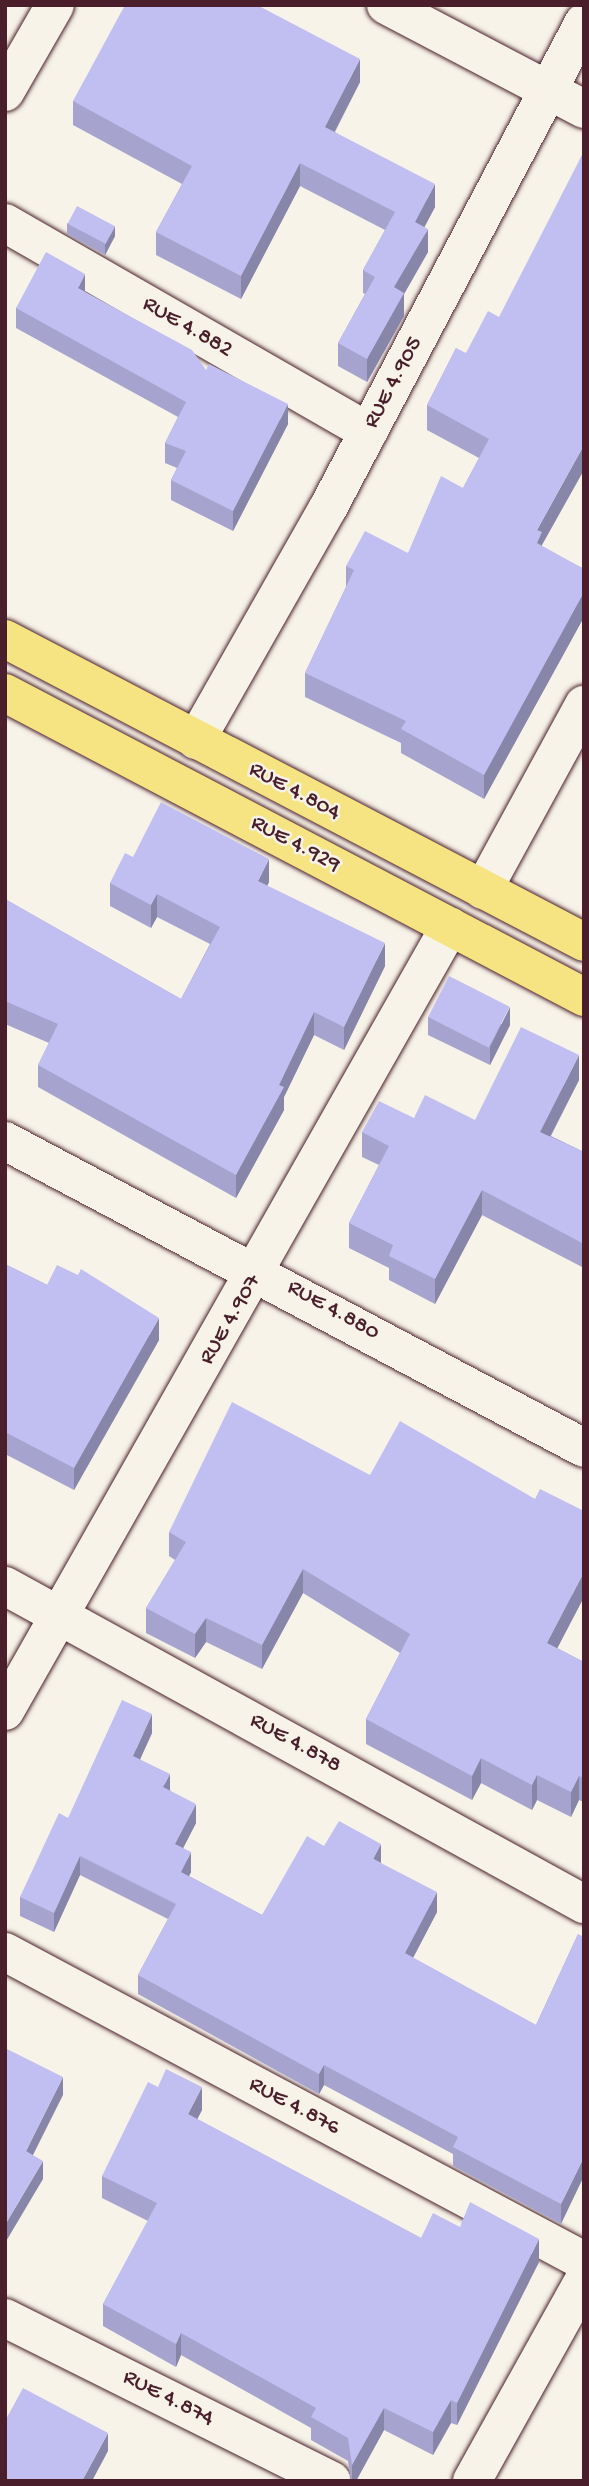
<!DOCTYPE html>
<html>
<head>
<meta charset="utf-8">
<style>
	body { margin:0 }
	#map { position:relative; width:589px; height:2486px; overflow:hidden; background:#f7f3e8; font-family:"Gochi Hand",sans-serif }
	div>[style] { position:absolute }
	.roads { filter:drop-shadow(0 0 2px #4a1f2b) drop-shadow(0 0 2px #4a1f2b) }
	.minor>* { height:38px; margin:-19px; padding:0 19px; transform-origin:19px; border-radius:19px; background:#f7f3e8 }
	.primary>* { height:38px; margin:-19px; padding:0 19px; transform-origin:19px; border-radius:19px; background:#f6e381 }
	.wall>* { inset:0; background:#a6a4cf }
	.shaded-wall>* { inset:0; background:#8786a9 }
	.building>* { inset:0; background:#c1bff1; transform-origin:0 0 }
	span { translate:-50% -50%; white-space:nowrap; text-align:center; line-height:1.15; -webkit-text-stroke:5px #f7f3e8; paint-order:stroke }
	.street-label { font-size:23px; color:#4a1f2b }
	.frame { position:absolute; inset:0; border:7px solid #4a1f2b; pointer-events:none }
</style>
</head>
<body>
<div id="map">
	<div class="roads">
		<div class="minor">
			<i style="left:386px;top:5px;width:224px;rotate:27.7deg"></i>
			<i style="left:5px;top:92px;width:100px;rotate:-60.1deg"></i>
			<i style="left:5px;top:223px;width:419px;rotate:29.9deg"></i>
			<i style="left:196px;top:740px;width:267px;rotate:-60.4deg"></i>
			<i style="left:328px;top:508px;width:549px;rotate:-62.22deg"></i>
			<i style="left:483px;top:890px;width:211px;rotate:-61.4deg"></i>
			<i style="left:5px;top:1141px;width:655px;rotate:27.93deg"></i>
			<i style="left:5px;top:1586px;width:661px;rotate:28.78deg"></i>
			<i style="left:5px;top:1711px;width:902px;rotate:-60.45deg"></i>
			<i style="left:5px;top:1952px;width:656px;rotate:28.09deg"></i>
			<i style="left:5px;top:2318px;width:365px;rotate:26.5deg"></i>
			<i style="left:472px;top:2481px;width:230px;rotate:-60.9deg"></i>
		</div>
		<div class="primary">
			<i style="left:5px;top:639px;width:653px;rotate:27.62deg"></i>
			<i style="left:5px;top:693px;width:654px;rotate:27.7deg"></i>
		</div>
	</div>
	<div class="wall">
		<i style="clip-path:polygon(360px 82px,335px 132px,435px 207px,424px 227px,428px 252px,404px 294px,404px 316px,367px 382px,338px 366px,338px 343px,365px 294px,363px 293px,363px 270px,385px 230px,300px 186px,241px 299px,156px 255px,156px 232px,182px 184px,73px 125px,73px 101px)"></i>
		<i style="clip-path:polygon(67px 223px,115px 236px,105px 255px,67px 234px)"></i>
		<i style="clip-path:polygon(85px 292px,288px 424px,233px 531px,171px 500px,171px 480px,177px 468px,165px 463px,165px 443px,178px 417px,16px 328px,16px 308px)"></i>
		<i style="clip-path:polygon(456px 348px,542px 547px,584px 569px,584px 617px,484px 799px,401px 753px,401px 743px,305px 697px,305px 673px,346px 587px,346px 566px,408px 553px,463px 488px,479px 458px,427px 430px,427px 405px)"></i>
		<i style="clip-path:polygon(133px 857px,269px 882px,267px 886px,385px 966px,344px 1050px,314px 1035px,284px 1097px,284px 1110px,236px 1198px,38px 1087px,38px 1065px,49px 1043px,5px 1024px,5px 899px,181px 999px,210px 944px,157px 917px,151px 928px,110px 906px,110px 883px)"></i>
		<i style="clip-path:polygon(428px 1017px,510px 1025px,490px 1065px,428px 1035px)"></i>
		<i style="clip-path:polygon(579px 1080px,551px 1136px,584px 1152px,584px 1268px,482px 1215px,435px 1304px,389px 1280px,389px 1268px,349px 1248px,349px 1223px,379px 1165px,362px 1157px,362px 1132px,414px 1118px,475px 1120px)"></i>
		<i style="clip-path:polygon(5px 1264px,159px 1340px,74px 1490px,5px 1454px)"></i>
		<i style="clip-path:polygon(169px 1532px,584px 1597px,557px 1648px,584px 1662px,584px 1802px,579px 1800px,571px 1817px,537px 1800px,532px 1810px,481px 1783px,472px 1800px,366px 1744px,366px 1719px,400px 1653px,303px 1593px,262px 1669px,206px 1642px,195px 1658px,146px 1633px,146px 1608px,175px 1560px,169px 1556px)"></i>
		<i style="clip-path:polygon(152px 1733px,140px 1759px,170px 1790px,196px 1823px,183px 1848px,191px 1872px,189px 1876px,262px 1915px,324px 1846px,381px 1863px,437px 1912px,413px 1958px,536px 2025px,578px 1934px,561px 2224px,453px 2166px,453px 2154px,324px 2085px,319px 2094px,138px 1994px,138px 1975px,168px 1919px,80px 1875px,54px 1932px,20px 1916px,20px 1897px,68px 1818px)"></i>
		<i style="clip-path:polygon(202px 2110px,197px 2119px,421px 2238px,460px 2227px,539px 2262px,457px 2425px,451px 2423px,433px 2455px,384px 2430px,356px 2481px,351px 2481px,348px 2461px,311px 2440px,311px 2428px,181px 2355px,176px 2367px,103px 2326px,103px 2304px,148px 2221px,102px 2198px,102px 2176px)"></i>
	</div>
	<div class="shaded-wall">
		<i style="clip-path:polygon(360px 59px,360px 82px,325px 150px,325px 127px)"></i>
		<i style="clip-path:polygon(300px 163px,300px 186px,241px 299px,241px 276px)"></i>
		<i style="clip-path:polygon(435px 184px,435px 207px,415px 245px,415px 222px)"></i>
		<i style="clip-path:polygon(115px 226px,115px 236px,105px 255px,105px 245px)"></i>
		<i style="clip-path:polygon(428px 229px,428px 252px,404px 294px,404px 316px,367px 382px,367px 359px,394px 287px)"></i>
		<i style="clip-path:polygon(85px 274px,85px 294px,78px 288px)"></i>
		<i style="clip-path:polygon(288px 404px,288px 424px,233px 531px,233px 511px)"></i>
		<i style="clip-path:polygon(584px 445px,584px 470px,542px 545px,542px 557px,537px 568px,537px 530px)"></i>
		<i style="clip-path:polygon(584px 592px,584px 617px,484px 799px,484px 775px)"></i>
		<i style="clip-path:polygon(269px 859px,269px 882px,258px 904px,258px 881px)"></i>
		<i style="clip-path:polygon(157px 894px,157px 917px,151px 928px,151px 905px)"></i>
		<i style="clip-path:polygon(385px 943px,385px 966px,344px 1050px,344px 1027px)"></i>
		<i style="clip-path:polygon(510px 1007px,510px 1025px,490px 1065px,490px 1047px)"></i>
		<i style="clip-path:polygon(314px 1012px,314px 1035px,284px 1097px,284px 1110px,236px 1198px,236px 1175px)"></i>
		<i style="clip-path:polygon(579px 1055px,579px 1080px,540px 1156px,540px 1132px)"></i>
		<i style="clip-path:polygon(482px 1190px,482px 1215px,435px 1304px,435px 1279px)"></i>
		<i style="clip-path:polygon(159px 1318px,159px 1340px,74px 1490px,74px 1468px)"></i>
		<i style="clip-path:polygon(303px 1569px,303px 1593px,262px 1669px,262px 1645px)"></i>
		<i style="clip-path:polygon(584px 1572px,584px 1597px,547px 1668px,547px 1643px)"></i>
		<i style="clip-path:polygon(206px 1618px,206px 1642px,195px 1658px,195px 1634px)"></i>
		<i style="clip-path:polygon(152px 1714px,152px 1733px,133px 1775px,133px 1756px)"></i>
		<i style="clip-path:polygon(481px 1758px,481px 1783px,472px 1800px,472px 1776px)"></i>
		<i style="clip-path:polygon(170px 1774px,170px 1794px,163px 1787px)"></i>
		<i style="clip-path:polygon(537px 1775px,537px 1800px,532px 1810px,532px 1785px)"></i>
		<i style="clip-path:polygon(579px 1776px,579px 1800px,571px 1817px,571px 1792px)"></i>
		<i style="clip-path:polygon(196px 1804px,196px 1823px,175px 1864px,175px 1844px)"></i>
		<i style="clip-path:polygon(381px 1844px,381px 1863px,373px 1859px)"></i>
		<i style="clip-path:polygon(191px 1852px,191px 1872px,181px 1891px,181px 1872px)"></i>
		<i style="clip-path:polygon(80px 1856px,80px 1875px,54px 1932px,54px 1913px)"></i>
		<i style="clip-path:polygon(437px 1892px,437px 1912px,405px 1973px,405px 1953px)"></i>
		<i style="clip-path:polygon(324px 2065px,324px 2085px,319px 2094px,319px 2074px)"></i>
		<i style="clip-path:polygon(63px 2077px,63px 2095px,26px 2169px,26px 2151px)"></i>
		<i style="clip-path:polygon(202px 2087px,202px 2110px,188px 2137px,188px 2114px)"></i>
		<i style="clip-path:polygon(584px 2157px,584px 2176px,561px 2224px,561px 2204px)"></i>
		<i style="clip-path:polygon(43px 2161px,43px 2179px,5px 2243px,5px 2225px)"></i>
		<i style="clip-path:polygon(539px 2239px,539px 2262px,457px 2425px,457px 2403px)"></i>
		<i style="clip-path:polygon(181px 2333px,181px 2355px,176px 2367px,176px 2344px)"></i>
		<i style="clip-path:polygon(451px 2400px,451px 2423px,433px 2455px,433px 2432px)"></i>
		<i style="clip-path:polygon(384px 2408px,384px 2430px,356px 2481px,352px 2481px,352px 2465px)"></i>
		<i style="clip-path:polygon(108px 2433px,108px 2451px,92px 2481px,82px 2481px)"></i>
	</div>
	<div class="building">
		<i style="clip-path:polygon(125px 5px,257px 5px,360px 59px,325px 127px,435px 184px,415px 222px,428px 229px,394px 287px,404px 293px,367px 359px,338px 343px,375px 277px,363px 270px,395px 212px,300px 163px,241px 276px,156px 232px,192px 166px,73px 101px)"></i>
		<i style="clip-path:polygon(584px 151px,584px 445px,537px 530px,542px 532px,537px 543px,584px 569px,584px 592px,484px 775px,401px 729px,406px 721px,305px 673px,354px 570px,346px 566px,365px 531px,408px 553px,441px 476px,463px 488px,489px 439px,427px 405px,456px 348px,466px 353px,488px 311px,499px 317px)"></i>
		<i style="left:77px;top:206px;width:43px;height:20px;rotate:28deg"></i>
		<i style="clip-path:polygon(46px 252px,85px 274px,78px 288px,192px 350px,206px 370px,209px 364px,288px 404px,233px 511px,171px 480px,186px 451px,165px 443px,186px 402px,16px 308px)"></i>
		<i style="clip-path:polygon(161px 802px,269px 859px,258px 881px,385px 943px,344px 1027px,314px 1012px,279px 1085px,284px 1087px,236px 1175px,38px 1065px,58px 1024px,5px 1001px,5px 899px,181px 999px,220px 927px,157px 894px,151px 905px,110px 883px,125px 853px,133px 857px)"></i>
		<i style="left:449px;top:976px;width:68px;height:46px;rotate:27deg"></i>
		<i style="clip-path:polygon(521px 1027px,579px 1055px,540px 1132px,584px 1152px,584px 1244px,482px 1190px,435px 1279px,389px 1256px,393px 1245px,349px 1223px,389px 1146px,362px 1132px,379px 1101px,414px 1118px,425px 1095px,475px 1120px)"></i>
		<i style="clip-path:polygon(5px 1264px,47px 1285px,57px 1265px,78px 1275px,81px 1269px,159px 1318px,74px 1468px,5px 1432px)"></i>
		<i style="clip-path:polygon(232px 1402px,370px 1475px,400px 1421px,535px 1499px,540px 1489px,584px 1511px,584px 1572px,547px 1643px,584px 1662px,584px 1778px,579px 1776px,571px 1792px,537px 1775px,532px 1785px,481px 1758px,472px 1776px,366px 1719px,410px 1634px,303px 1569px,262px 1645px,206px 1618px,195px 1634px,146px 1608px,186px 1542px,169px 1532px)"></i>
		<i style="clip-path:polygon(122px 1700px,152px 1714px,133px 1756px,170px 1774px,163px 1787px,196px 1804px,175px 1844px,191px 1852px,181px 1872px,262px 1915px,307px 1836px,324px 1846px,339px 1821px,381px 1844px,373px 1859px,437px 1892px,405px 1953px,536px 2025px,578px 1934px,584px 1937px,584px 2157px,561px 2204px,453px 2147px,458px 2137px,324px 2065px,319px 2074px,138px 1975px,176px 1904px,80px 1856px,54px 1913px,20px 1897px,59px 1813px,68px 1818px)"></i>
		<i style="clip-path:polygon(5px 2048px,63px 2077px,26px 2151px,43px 2161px,5px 2225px)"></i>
		<i style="clip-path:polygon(166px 2069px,202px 2087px,188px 2114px,421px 2238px,433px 2213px,460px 2227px,470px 2202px,539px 2239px,457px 2403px,451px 2400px,433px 2432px,384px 2408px,352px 2465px,348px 2438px,311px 2417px,316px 2408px,181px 2333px,176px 2344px,103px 2304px,157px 2203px,102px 2176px,148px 2082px,158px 2087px)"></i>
		<i style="clip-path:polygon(23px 2388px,108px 2433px,82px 2481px,5px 2481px,5px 2421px)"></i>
	</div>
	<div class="street-label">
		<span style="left:187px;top:328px;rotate:30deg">RUE 4.882</span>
		<span style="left:394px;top:383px;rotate:-62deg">RUE 4.905</span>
		<span style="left:294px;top:792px;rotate:28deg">RUE 4.804</span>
		<span style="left:295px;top:845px;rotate:28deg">RUE 4.929</span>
		<span style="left:333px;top:1311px;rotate:29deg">RUE 4.880</span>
		<span style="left:231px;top:1320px;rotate:-60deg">RUE 4.907</span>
		<span style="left:295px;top:1744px;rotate:29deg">RUE 4.878</span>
		<span style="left:294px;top:2107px;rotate:28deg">RUE 4.876</span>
		<span style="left:168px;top:2399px;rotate:27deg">RUE 4.874</span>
	</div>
	<div class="frame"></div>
</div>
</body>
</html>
